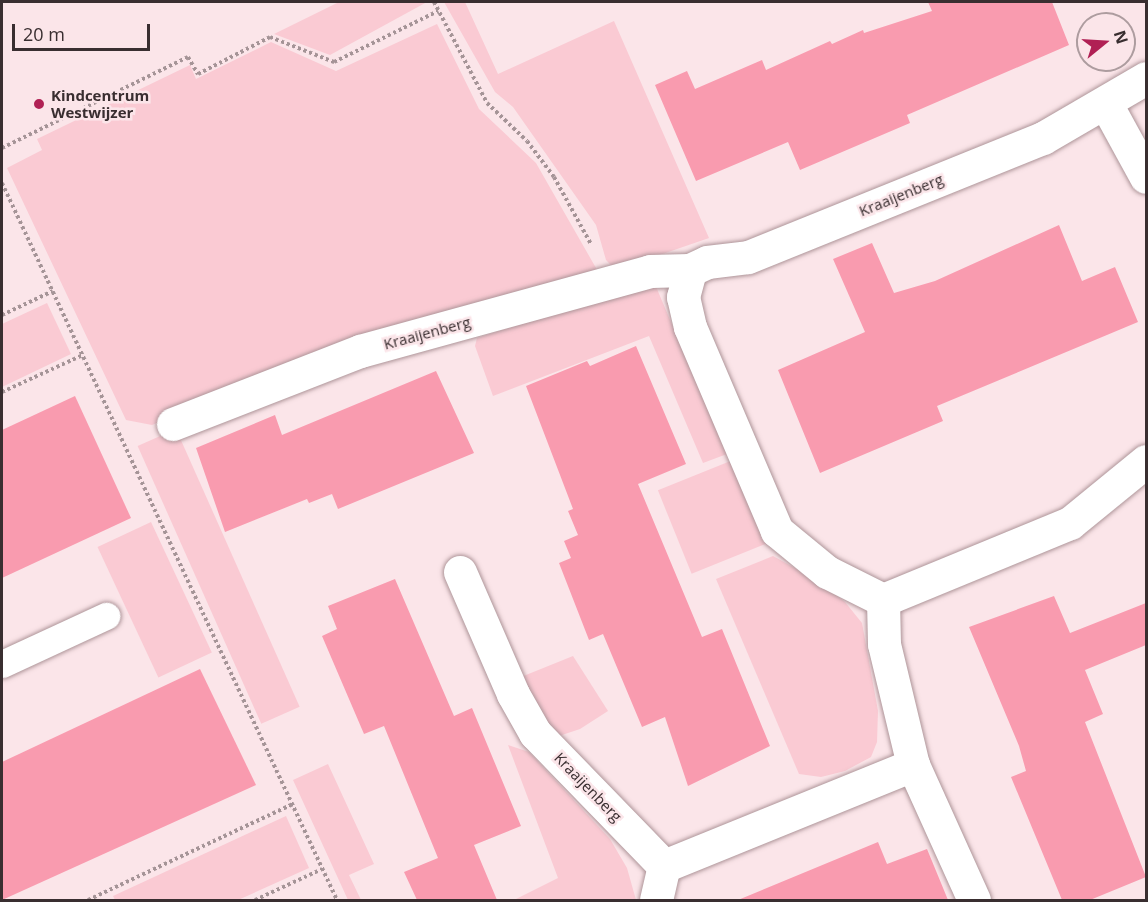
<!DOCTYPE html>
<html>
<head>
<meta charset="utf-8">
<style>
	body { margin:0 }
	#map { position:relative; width:1148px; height:902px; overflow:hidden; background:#fbe5e9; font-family:"Open Sans",sans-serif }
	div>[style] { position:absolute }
	.green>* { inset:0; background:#facad3; transform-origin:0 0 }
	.building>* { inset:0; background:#f99baf }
	.path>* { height:4px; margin-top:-2px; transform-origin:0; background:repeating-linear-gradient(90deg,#a59497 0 3px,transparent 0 6px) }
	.roads { filter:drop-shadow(0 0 2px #ae9599) drop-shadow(0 0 2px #ae9599) }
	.lane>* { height:27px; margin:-13.5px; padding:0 13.5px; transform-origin:13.5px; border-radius:13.5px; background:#fff }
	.street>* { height:33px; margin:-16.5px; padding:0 16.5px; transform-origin:16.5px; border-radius:16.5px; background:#fff }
	.dots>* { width:16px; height:16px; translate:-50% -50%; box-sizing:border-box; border:3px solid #fbe5e9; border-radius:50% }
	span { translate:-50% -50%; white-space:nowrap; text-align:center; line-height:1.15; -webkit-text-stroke:5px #fbe5e9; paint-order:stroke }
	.poi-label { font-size:15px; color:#392e30; font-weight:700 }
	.left { translate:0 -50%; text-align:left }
	.street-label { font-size:15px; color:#392e30 }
	.frame { position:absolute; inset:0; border:3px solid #392e30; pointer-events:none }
	.north { position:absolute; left:1076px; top:12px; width:60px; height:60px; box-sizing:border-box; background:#fbe5e9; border:2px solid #ad9c9f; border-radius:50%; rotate:72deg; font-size:16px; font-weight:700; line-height:24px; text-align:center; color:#392e30 }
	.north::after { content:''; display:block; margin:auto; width:21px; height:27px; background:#b02054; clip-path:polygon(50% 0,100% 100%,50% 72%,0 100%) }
	.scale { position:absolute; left:12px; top:24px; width:138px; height:27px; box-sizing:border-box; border:3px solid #392e30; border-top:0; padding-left:8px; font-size:18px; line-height:21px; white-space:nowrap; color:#392e30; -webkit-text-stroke:4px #fbe5e9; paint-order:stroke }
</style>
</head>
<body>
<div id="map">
	<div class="green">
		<i style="clip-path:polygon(339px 2px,427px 2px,330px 55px,274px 34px)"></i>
		<i style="clip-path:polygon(444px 2px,465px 2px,498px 74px,614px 21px,709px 238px,616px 270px,606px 260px,596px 225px,513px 107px,495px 92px)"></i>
		<i style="clip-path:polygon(437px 24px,479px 109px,536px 163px,600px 275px,359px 339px,152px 425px,126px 420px,7px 168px,42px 150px,37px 139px,190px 65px,196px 79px,271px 42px,336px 71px)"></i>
		<i style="clip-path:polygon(654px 282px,727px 454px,703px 463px,649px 336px,493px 396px,475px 346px,477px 338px)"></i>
		<i style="clip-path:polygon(47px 303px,71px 354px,2px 387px,2px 324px)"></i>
		<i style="left:176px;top:429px;width:304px;height:42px;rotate:66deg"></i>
		<i style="left:733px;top:460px;width:90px;height:81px;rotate:68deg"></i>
		<i style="left:151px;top:522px;width:144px;height:59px;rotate:65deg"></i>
		<i style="clip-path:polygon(773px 556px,820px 582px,845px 602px,862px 623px,878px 711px,877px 742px,871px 757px,845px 771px,821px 777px,799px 774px,716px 579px)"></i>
		<i style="clip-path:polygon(573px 656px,608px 711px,580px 729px,559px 736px,547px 724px,521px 677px)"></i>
		<i style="clip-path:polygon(508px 745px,529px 752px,610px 839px,627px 868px,636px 900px,514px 900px,558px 878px)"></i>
		<i style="clip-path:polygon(328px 764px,374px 864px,349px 875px,361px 900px,348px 900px,293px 780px)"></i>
		<i style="clip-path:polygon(286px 816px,309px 868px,238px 900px,115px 900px,113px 896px)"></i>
	</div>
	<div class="building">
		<i style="clip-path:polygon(928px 2px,1052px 2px,1069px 45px,907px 115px,910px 123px,800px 170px,788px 142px,696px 181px,655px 85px,687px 71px,695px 89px,762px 60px,766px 70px,830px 41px,832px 44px,863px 30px,864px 33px,932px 11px)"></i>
		<i style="clip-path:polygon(1059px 225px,1082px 281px,1115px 267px,1138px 322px,937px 406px,943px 421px,820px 473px,778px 370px,865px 332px,833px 259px,872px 243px,894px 293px,935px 281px)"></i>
		<i style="clip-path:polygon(636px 346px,686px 464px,638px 484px,702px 637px,722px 629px,770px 746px,688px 786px,665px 717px,642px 727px,603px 634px,589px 640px,559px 563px,571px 558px,564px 541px,578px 535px,568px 511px,573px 509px,526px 386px,587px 361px,590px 366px)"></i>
		<i style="clip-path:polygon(436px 371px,474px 453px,338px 509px,332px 494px,309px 503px,307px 499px,225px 532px,196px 448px,275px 415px,282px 435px)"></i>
		<i style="clip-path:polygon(75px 396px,131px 518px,2px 578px,2px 430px)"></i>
		<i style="clip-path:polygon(395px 579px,454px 716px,472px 708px,521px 826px,474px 845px,497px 900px,417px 900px,404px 872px,438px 858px,384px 726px,364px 734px,322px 636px,337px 629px,328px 606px)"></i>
		<i style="clip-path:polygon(1054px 596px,1070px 633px,1146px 603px,1146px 645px,1085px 670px,1103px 714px,1085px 722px,1146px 877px,1090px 900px,1062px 900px,1011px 777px,1026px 771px,1019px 746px,969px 627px)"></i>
		<i style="clip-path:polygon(200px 669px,256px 785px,2px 900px,2px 762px)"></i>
		<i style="clip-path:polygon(878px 842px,887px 864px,927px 849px,948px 900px,738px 900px)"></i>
	</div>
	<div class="path">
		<i style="left:434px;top:2px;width:114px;rotate:62.3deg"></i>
		<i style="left:487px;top:103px;width:55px;rotate:43.5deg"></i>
		<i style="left:527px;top:141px;width:45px;rotate:53.1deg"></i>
		<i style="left:554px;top:177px;width:77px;rotate:61.1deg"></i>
		<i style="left:2px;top:148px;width:207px;rotate:-26.1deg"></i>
		<i style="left:188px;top:57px;width:20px;rotate:60deg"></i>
		<i style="left:198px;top:74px;width:81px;rotate:-27.2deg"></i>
		<i style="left:270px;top:37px;width:69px;rotate:21.3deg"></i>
		<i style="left:334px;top:62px;width:116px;rotate:-26.1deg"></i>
		<i style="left:2px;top:183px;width:791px;rotate:64.96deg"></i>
		<i style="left:2px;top:315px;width:56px;rotate:-25.2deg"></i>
		<i style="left:2px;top:392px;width:89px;rotate:-24.6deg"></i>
		<i style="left:88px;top:900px;width:226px;rotate:-25.1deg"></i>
		<i style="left:255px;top:900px;width:74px;rotate:-24.8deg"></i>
	</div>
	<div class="roads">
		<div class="lane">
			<i style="left:2px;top:664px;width:115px;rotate:-24.8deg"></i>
		</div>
		<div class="street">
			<i style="left:1106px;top:104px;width:83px;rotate:61.3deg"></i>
			<i style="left:173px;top:424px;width:201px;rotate:-21.3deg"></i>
			<i style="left:360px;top:351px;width:301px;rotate:-15.4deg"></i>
			<i style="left:650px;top:271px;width:40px;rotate:-1.4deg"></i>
			<i style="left:460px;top:572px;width:133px;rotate:66.5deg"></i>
			<i style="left:513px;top:694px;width:45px;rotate:60.6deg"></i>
			<i style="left:535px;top:733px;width:185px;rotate:45.9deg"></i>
			<i style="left:883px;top:600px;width:202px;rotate:-22.4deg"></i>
			<i style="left:1070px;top:523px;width:98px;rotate:-39.2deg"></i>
			<i style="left:664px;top:866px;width:269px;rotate:-22.1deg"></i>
			<i style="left:656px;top:900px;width:35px;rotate:-77deg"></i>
			<i style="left:974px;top:900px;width:148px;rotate:-114.3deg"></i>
			<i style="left:913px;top:765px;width:124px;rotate:-103.5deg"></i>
			<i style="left:884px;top:644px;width:44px;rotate:-91.3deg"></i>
			<i style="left:883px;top:600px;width:63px;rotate:-153.4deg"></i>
			<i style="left:827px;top:572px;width:65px;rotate:-140.6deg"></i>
			<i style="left:777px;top:531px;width:222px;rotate:-113.1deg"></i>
			<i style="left:690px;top:327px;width:31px;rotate:-103deg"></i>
			<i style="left:683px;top:297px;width:28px;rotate:-75deg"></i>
			<i style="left:690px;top:270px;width:19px;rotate:-25deg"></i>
			<i style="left:707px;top:262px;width:41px;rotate:-7deg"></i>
			<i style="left:748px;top:257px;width:318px;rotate:-22deg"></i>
			<i style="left:1043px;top:138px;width:119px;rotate:-30.2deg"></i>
		</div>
	</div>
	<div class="dots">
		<i style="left:39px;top:104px;background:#b02054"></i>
	</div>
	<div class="poi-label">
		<span class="left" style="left:51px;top:104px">Kindcentrum<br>Westwijzer</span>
	</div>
	<div class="street-label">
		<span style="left:901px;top:195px;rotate:-22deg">Kraaijenberg</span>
		<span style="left:427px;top:333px;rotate:-15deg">Kraaijenberg</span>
		<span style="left:588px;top:787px;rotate:46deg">Kraaijenberg</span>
	</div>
	<div class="frame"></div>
	<div class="north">N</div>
	<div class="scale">20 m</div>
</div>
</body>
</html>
